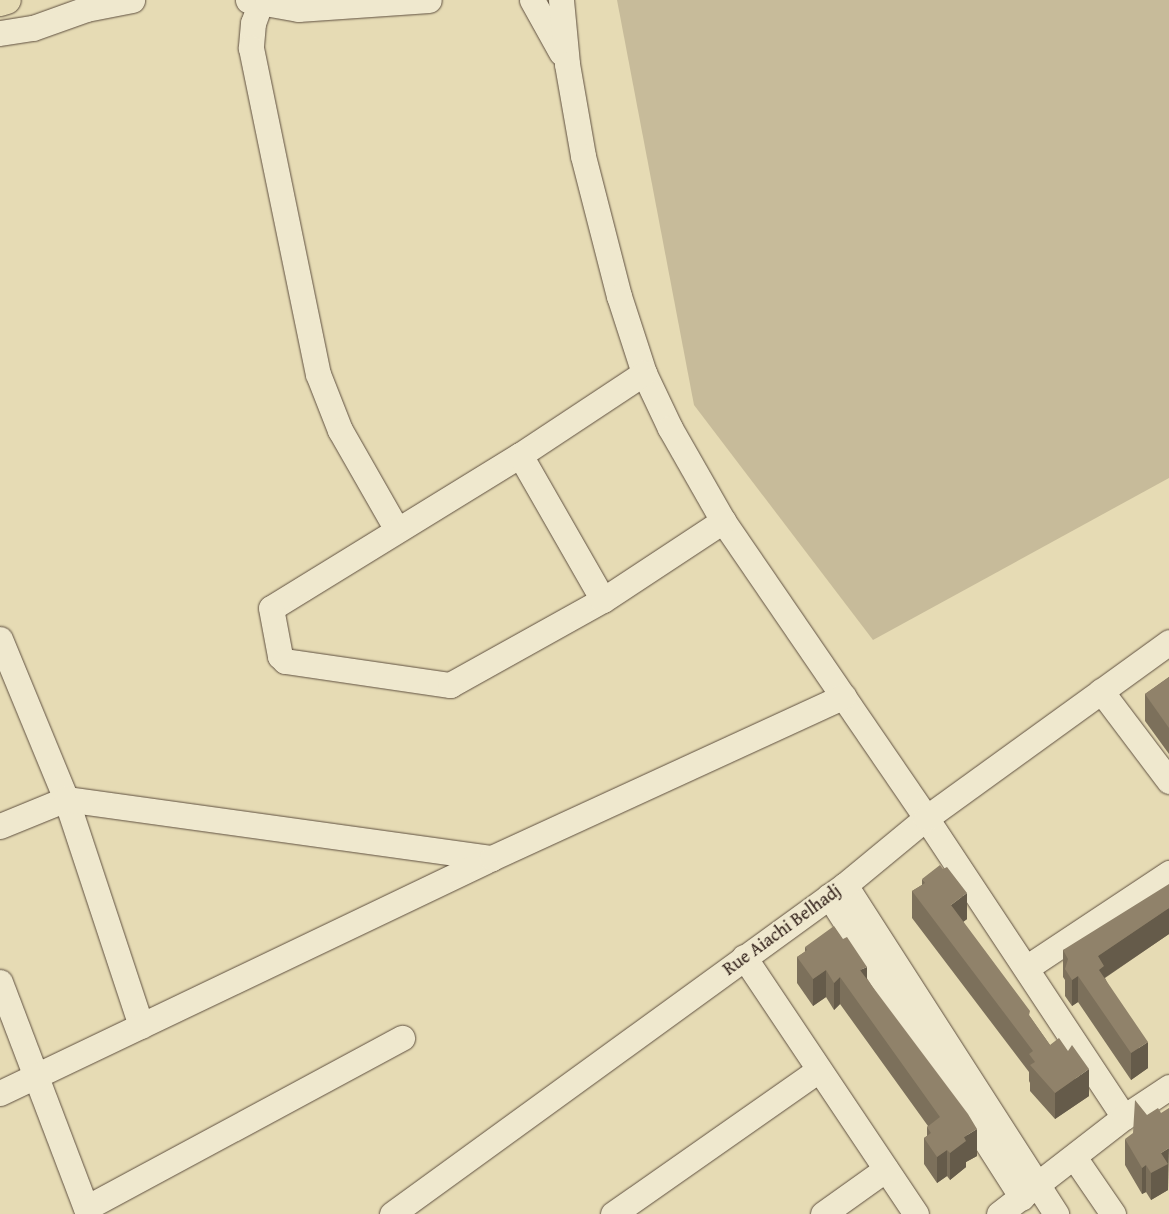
<!DOCTYPE html>
<html>
<head>
<meta charset="utf-8">
<style>
	body { margin:0 }
	#map { position:relative; width:1169px; height:1214px; overflow:hidden; background:#e6dbb4; font-family:"Gentium Book Plus",serif }
	div>[style] { position:absolute }
	.green>* { inset:0; background:#c7bb9a }
	.roads { filter:drop-shadow(0 0 1px #5f5040) drop-shadow(0 0 1px #5f5040) }
	.minor>* { height:25px; margin:-12.5px; padding:0 12.5px; transform-origin:12.5px; border-radius:12.5px; background:#efe8ce }
	.major>* { height:28px; margin:-14px; padding:0 14px; transform-origin:14px; border-radius:14px; background:#e6dbb4 }
	.wall>* { inset:0; background:#7c705b }
	.shaded-wall>* { inset:0; background:#655b4a }
	.building>* { inset:0; background:#90826a }
	span { translate:-50% -50%; white-space:nowrap; text-align:center; line-height:1.15; -webkit-text-stroke:4.5px #efe8ce; paint-order:stroke }
	.street-label { font-size:18px; color:#32211a }
</style>
</head>
<body>
<div id="map">
	<div class="green">
		<i style="clip-path:polygon(617px 0,1169px 0,1169px 478px,873px 640px,694px 405px)"></i>
	</div>
	<div class="roads">
		<div class="minor">
			<i style="left:248px;top:0;width:51px;rotate:10.2deg"></i>
			<i style="left:298px;top:9px;width:131px;rotate:-3.9deg"></i>
			<i style="left:532px;top:0;width:60px;rotate:60.9deg"></i>
			<i style="left:561px;top:0;width:64px;rotate:84.6deg"></i>
			<i style="left:567px;top:64px;width:93px;rotate:80.1deg"></i>
			<i style="left:583px;top:156px;width:145px;rotate:75.6deg"></i>
			<i style="left:619px;top:296px;width:81px;rotate:72deg"></i>
			<i style="left:644px;top:373px;width:61px;rotate:64.7deg"></i>
			<i style="left:670px;top:428px;width:107px;rotate:60.3deg"></i>
			<i style="left:723px;top:521px;width:360px;rotate:55.6deg"></i>
			<i style="left:926px;top:818px;width:359px;rotate:56.5deg"></i>
			<i style="left:260px;top:4px;width:20px;rotate:110deg"></i>
			<i style="left:253px;top:23px;width:25px;rotate:95deg"></i>
			<i style="left:251px;top:48px;width:333px;rotate:78.4deg"></i>
			<i style="left:318px;top:374px;width:60px;rotate:68.6deg"></i>
			<i style="left:340px;top:430px;width:115px;rotate:60.3deg"></i>
			<i style="left:0;top:33px;width:33px;rotate:-9deg"></i>
			<i style="left:33px;top:28px;width:56px;rotate:-19.7deg"></i>
			<i style="left:86px;top:9px;width:47px;rotate:-11.1deg"></i>
			<i style="left:644px;top:373px;width:149px;rotate:146.5deg"></i>
			<i style="left:520px;top:455px;width:292px;rotate:148.4deg"></i>
			<i style="left:271px;top:608px;width:49px;rotate:79.4deg"></i>
			<i style="left:280px;top:656px;width:7px;rotate:45deg"></i>
			<i style="left:285px;top:661px;width:167px;rotate:8.3deg"></i>
			<i style="left:450px;top:685px;width:175px;rotate:-29.1deg"></i>
			<i style="left:603px;top:600px;width:144px;rotate:-33.4deg"></i>
			<i style="left:520px;top:455px;width:167px;rotate:60.2deg"></i>
			<i style="left:0;top:639px;width:173px;rotate:67.6deg"></i>
			<i style="left:66px;top:799px;width:239px;rotate:71.7deg"></i>
			<i style="left:1101px;top:691px;width:113px;rotate:52.9deg"></i>
			<i style="left:0;top:826px;width:71px;rotate:-22.2deg"></i>
			<i style="left:66px;top:799px;width:430px;rotate:7.9deg"></i>
			<i style="left:845px;top:885px;width:391px;rotate:57.3deg"></i>
			<i style="left:829px;top:896px;width:358px;rotate:57.4deg"></i>
			<i style="left:744px;top:957px;width:309px;rotate:56.2deg"></i>
			<i style="left:1026px;top:968px;width:172px;rotate:-33.6deg"></i>
			<i style="left:0;top:982px;width:248px;rotate:69.2deg"></i>
			<i style="left:0;top:1093px;width:545px;rotate:-25.53deg"></i>
			<i style="left:492px;top:858px;width:387px;rotate:-24.7deg"></i>
			<i style="left:1074px;top:1157px;width:69px;rotate:55.6deg"></i>
			<i style="left:86px;top:1208px;width:359px;rotate:-28.3deg"></i>
			<i style="left:392px;top:1214px;width:560px;rotate:-35.99deg"></i>
			<i style="left:845px;top:885px;width:105px;rotate:-39.6deg"></i>
			<i style="left:926px;top:818px;width:300px;rotate:-35.9deg"></i>
			<i style="left:613px;top:1214px;width:251px;rotate:-35deg"></i>
			<i style="left:823px;top:1214px;width:77px;rotate:-35.5deg"></i>
			<i style="left:999px;top:1214px;width:158px;rotate:-37.8deg"></i>
			<i style="left:1124px;top:1117px;width:54px;rotate:-33.7deg"></i>
		</div>
		<div class="major">
			<i style="left:0;top:2px;width:7px;rotate:-16deg"></i>
		</div>
	</div>
	<div class="wall">
		<i style="clip-path:polygon(1169px 677px,1169px 754px,1145px 721px,1145px 694px)"></i>
		<i style="clip-path:polygon(922px 879px,967px 919px,963px 922px,1050px 1045px,1089px 1096px,1055px 1119px,1030px 1091px,1030px 1083px,1029px 1081px,1029px 1072px,912px 918px,912px 891px,922px 885px)"></i>
		<i style="clip-path:polygon(1169px 908px,1169px 934px,1105px 978px,1148px 1068px,1131px 1080px,1078px 1002px,1072px 1006px,1065px 996px,1065px 980px,1063px 977px,1063px 950px)"></i>
		<i style="clip-path:polygon(805px 947px,867px 980px,977px 1156px,966px 1162px,966px 1167px,950px 1180px,947px 1176px,937px 1183px,924px 1164px,924px 1138px,927px 1136px,927px 1127px,928px 1126px,840px 1004px,834px 1010px,826px 997px,813px 1006px,797px 983px,797px 957px,805px 952px)"></i>
		<i style="clip-path:polygon(1125px 1139px,1168px 1175px,1168px 1190px,1151px 1200px,1146px 1192px,1142px 1194px,1125px 1165px)"></i>
	</div>
	<div class="shaded-wall">
		<i style="clip-path:polygon(967px 893px,967px 919px,951px 931px,951px 905px)"></i>
		<i style="clip-path:polygon(1169px 908px,1169px 934px,1104px 978px,1099px 996px,1098px 956px)"></i>
		<i style="clip-path:polygon(867px 967px,867px 994px,860px 970px)"></i>
		<i style="clip-path:polygon(826px 970px,826px 997px,813px 1006px,813px 979px)"></i>
		<i style="clip-path:polygon(1078px 976px,1078px 1002px,1072px 1006px,1072px 980px)"></i>
		<i style="clip-path:polygon(840px 977px,840px 1004px,834px 1010px,834px 983px)"></i>
		<i style="clip-path:polygon(1148px 1042px,1148px 1068px,1131px 1080px,1131px 1053px)"></i>
		<i style="clip-path:polygon(1089px 1069px,1089px 1096px,1055px 1119px,1055px 1093px)"></i>
		<i style="clip-path:polygon(977px 1129px,977px 1156px,966px 1162px,966px 1167px,950px 1180px,950px 1153px,964px 1137px)"></i>
		<i style="clip-path:polygon(1169px 1148px,1168px 1190px,1151px 1200px,1151px 1173px,1161px 1153px)"></i>
		<i style="clip-path:polygon(947px 1150px,947px 1176px,937px 1183px,937px 1157px)"></i>
		<i style="clip-path:polygon(1146px 1165px,1146px 1192px,1142px 1194px,1142px 1168px)"></i>
	</div>
	<div class="building">
		<i style="clip-path:polygon(1169px 677px,1169px 728px,1145px 694px)"></i>
		<i style="clip-path:polygon(940px 865px,943px 869px,947px 867px,967px 893px,951px 905px,1030px 1011px,1029px 1015px,1050px 1045px,1059px 1038px,1068px 1051px,1072px 1045px,1089px 1069px,1055px 1093px,1030px 1065px,1035px 1062px,1029px 1054px,1033px 1051px,912px 891px,925px 883px,922px 879px)"></i>
		<i style="clip-path:polygon(1169px 884px,1169px 908px,1098px 956px,1104px 966px,1099px 970px,1148px 1042px,1131px 1053px,1078px 976px,1072px 980px,1065px 969px,1068px 959px,1063px 950px)"></i>
		<i style="clip-path:polygon(834px 926px,843px 939px,847px 937px,867px 967px,860px 970px,968px 1114px,977px 1129px,964px 1137px,966px 1141px,950px 1153px,947px 1150px,937px 1157px,924px 1138px,931px 1133px,927px 1127px,940px 1117px,840px 977px,834px 983px,826px 970px,813px 979px,797px 957px,807px 950px,805px 947px)"></i>
		<i style="clip-path:polygon(1135px 1100px,1147px 1115px,1158px 1108px,1161px 1113px,1169px 1108px,1169px 1148px,1161px 1153px,1168px 1164px,1151px 1173px,1146px 1165px,1142px 1168px,1125px 1139px,1133px 1133px)"></i>
	</div>
	<div class="street-label">
		<span style="left:782px;top:930px;rotate:-36deg">Rue Aiachi Belhadj</span>
	</div>
</div>
</body>
</html>
